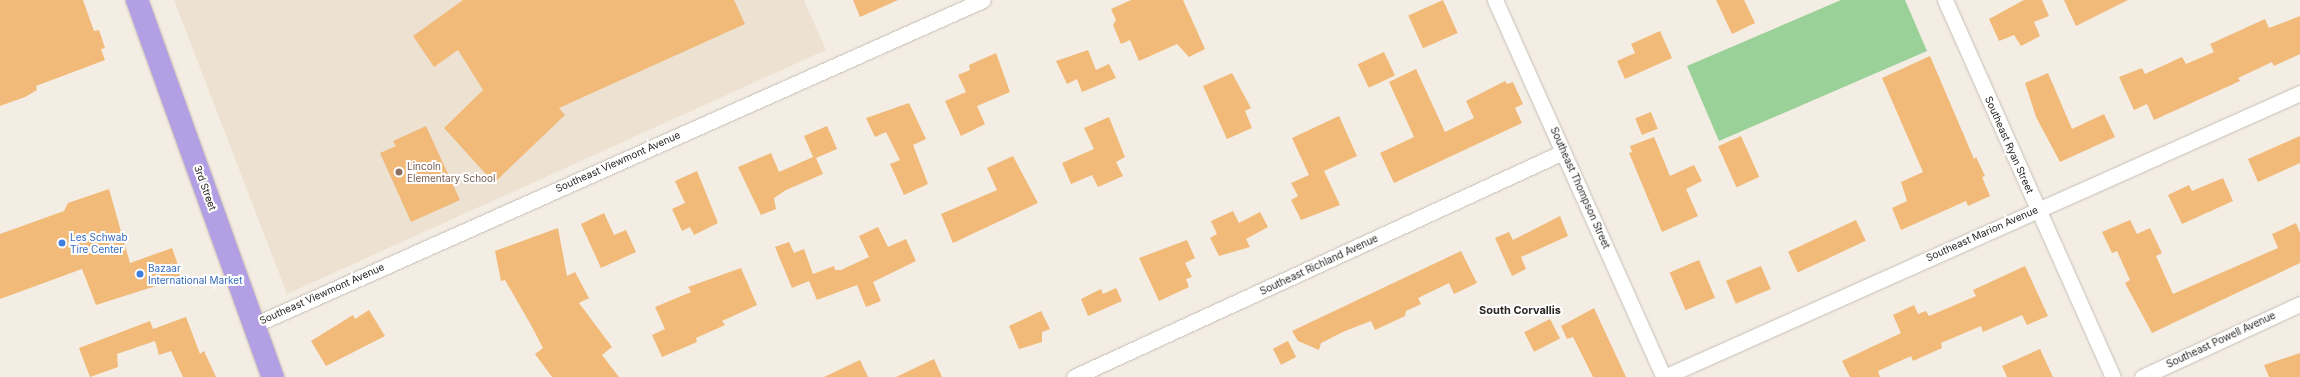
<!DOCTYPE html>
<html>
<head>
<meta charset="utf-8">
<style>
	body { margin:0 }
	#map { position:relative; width:2300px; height:377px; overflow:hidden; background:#f4ede3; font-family:Inter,sans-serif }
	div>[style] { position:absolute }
	.built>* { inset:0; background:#ede2d2 }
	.green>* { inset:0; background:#99d199 }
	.building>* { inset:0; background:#f1ba79; transform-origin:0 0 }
	.roads { filter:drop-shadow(0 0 1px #c4beb5) drop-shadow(0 0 1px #c4beb5) }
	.minor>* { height:15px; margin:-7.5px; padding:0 7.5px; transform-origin:7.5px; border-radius:7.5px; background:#fff }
	.trunk>* { height:22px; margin:-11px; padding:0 11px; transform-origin:11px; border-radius:11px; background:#b39fe3 }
	.dots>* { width:11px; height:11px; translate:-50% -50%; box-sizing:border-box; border:2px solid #fff; border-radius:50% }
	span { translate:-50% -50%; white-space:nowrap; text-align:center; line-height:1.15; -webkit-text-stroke:4px #fff; paint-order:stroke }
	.street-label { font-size:10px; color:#292623 }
	.education-label { font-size:10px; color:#785e54 }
	.left { translate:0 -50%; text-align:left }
	.shop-label { font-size:10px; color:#366cbe }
	.neighbourhood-label { font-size:11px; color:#292623; font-weight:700 }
</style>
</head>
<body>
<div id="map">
	<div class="built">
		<i style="clip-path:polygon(174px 0,804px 0,826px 50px,287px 294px)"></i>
	</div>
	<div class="green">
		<i style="clip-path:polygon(1841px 0,1905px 0,1927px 51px,1719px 141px,1687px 66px)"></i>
	</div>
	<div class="building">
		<i style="clip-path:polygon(0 0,83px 0,94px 31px,99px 30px,105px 48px,101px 49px,105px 60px,36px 86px,37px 90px,25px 97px,0 106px)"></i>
		<i style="clip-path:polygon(463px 0,734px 0,745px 24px,559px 108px,565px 115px,494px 183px,444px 128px,483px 90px,458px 50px,434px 67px,413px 36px)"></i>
		<i style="clip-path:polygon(853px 0,898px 0,860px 17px)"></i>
		<i style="clip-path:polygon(1131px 0,1183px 0,1205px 49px,1189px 57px,1177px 44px,1139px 61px,1130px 40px,1121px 44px,1113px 25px,1116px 20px,1111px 9px)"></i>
		<i style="left:1443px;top:0;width:36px;height:38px;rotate:66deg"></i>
		<i style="clip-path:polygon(1716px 0,1744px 0,1755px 23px,1732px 34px)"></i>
		<i style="clip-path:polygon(2024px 0,2042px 0,2049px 16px,2034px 22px,2040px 36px,2021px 46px,2014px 35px,1999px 41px,1989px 19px)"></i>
		<i style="clip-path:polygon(2064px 0,2128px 0,2076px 26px)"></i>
		<i style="clip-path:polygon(2300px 16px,2300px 54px,2274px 66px,2272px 62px,2238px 78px,2240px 81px,2154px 120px,2147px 104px,2134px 110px,2119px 77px,2142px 68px,2145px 74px,2182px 57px,2186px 64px,2214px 52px,2210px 44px,2265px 19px,2269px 28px)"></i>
		<i style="clip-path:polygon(1660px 31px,1672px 58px,1625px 79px,1617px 61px,1635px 53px,1631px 44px)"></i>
		<i style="clip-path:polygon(1088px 50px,1096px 70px,1109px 64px,1116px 78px,1082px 92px,1077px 79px,1067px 84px,1056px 61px)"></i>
		<i style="left:1384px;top:52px;width:26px;height:29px;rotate:65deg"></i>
		<i style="clip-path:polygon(996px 53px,1010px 92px,977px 106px,985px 124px,961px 136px,945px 101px,966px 92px,958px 75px,970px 70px,969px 65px)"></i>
		<i style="clip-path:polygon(1930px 56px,1974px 159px,1976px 157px,1985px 176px,1982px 177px,1990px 196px,1968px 206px,1966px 201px,1901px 230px,1892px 208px,1907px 201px,1901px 182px,1923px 172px,1882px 78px)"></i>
		<i style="clip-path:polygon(1416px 69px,1445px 132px,1474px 118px,1466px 101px,1505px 81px,1507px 84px,1513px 82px,1523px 104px,1515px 108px,1522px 123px,1394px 183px,1380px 153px,1414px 137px,1389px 82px)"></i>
		<i style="clip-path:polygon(1232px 73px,1251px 108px,1245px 111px,1252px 128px,1227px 139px,1203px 86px)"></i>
		<i style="clip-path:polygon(2048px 73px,2072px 129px,2104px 114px,2115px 137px,2060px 162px,2036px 117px,2025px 83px)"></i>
		<i style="clip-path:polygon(909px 103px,926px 139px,913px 145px,928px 184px,904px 195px,890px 164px,900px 160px,886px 132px,875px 137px,866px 118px)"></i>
		<i style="left:1651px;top:112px;width:18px;height:17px;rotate:68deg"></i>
		<i style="clip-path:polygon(1339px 116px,1357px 156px,1324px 171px,1340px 205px,1301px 220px,1291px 200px,1298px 196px,1291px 183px,1309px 175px,1292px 138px)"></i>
		<i style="clip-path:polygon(1109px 117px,1125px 157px,1116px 162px,1123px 176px,1098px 187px,1092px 175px,1071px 184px,1062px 163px,1094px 149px,1084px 128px)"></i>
		<i style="clip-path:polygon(426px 126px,460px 200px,411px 222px,380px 153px,396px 146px,393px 141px)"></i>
		<i style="clip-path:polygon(827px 126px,837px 149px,816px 158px,823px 174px,786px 190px,774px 198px,776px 209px,761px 215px,738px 167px,771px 153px,779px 172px,813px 157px,804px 136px)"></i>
		<i style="left:1741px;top:136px;width:45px;height:25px;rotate:66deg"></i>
		<i style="clip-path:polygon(2300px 136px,2300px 163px,2258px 182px,2248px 159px)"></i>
		<i style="clip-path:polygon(1654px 137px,1670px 176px,1694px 165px,1702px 181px,1686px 189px,1698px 216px,1662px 232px,1629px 153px,1632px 152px,1630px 146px)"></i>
		<i style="clip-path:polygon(1013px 156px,1038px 203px,953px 243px,941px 214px,997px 190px,987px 168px)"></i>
		<i style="clip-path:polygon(697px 171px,718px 223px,694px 235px,690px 227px,682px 231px,672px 209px,685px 203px,675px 181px)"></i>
		<i style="clip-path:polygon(2223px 178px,2233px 201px,2182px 224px,2168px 195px,2189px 185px,2192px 191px)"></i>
		<i style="clip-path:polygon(109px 189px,130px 263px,172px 248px,181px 273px,178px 279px,96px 305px,82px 269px,0 299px,0 234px,64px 211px,68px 203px)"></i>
		<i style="clip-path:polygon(1233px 211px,1239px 223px,1260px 212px,1268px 227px,1246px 239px,1250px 247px,1219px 256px,1210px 238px,1217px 234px,1211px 221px)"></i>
		<i style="clip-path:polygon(604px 213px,614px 235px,626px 230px,636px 252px,601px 268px,581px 224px)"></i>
		<i style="clip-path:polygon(1560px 216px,1568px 236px,1521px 257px,1526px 269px,1512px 276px,1495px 238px,1509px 232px,1513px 240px)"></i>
		<i style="left:1856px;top:220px;width:23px;height:75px;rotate:65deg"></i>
		<i style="clip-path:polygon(2130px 220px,2137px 234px,2150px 228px,2162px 253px,2156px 256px,2173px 294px,2278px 248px,2272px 234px,2296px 223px,2300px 233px,2300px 263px,2152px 333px,2125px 283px,2130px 280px,2117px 251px,2112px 253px,2102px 232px)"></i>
		<i style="clip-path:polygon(878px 227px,888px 247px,906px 239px,916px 261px,873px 282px,881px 301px,866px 307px,857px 285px,817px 300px,809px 281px,792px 288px,775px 247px,789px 242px,794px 253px,804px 249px,813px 274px,834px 266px,835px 270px,841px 270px,869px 257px,859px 236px)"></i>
		<i style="clip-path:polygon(558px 228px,567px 276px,575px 272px,589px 298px,579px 303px,612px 347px,602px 355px,619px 377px,552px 377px,535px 354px,543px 348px,531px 325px,505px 280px,501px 281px,495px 251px)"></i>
		<i style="clip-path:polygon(1187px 240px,1195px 258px,1185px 263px,1192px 277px,1186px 279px,1189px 287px,1159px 301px,1139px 258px)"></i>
		<i style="clip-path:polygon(1461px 251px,1477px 283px,1454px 294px,1449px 283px,1418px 298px,1421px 304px,1406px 311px,1405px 316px,1375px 330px,1371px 321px,1345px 331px,1321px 343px,1319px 350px,1298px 341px,1292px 331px)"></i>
		<i style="left:1699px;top:260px;width:41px;height:32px;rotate:67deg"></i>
		<i style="left:1761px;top:266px;width:25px;height:38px;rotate:67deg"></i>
		<i style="clip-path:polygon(2025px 266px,2048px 316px,2027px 325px,2022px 315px,1983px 332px,1981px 326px,1941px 343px,1942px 348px,1913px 361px,1911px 356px,1878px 371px,1880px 377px,1850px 377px,1842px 361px,1901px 333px,1893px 315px,1914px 305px,1918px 314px,1926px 311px,1929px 316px,1976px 296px,1973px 290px)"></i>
		<i style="clip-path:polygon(741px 268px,757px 305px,722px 321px,725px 325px,696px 338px,697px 342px,662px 357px,652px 335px,665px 329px,655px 307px,691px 292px,688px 287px)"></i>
		<i style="clip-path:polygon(1116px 288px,1122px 301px,1088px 316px,1081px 299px,1101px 289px,1103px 294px)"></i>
		<i style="clip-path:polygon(1594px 308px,1606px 334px,1626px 377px,1593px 377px,1573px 337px,1567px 339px,1561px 326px)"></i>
		<i style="clip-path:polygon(369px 310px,385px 336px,326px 366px,311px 341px,353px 315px,355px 319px)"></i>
		<i style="clip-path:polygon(1041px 311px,1050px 329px,1042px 332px,1042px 342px,1019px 349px,1009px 326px)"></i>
		<i style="clip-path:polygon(186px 317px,200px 354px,204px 351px,216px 377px,183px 377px,171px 351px,159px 355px,155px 341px,117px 354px,118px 367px,90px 377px,79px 348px,150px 321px,153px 329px)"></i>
		<i style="left:1550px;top:319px;width:22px;height:29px;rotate:63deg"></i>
		<i style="left:1288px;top:341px;width:18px;height:17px;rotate:63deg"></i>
		<i style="clip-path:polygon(2040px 349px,2053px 377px,2007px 377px,2002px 366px)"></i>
		<i style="clip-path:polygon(2300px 353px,2300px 377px,2269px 377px,2264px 365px)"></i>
		<i style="clip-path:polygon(934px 359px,942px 377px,896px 377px)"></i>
		<i style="clip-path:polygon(860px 360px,868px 377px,824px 377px)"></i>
	</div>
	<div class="roads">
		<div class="minor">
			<i style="left:1495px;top:0;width:413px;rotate:65.9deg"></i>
			<i style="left:1945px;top:0;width:413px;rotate:66deg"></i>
			<i style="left:254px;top:325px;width:798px;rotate:-24.03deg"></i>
			<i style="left:1074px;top:377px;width:538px;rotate:-24.71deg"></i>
			<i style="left:1664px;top:377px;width:697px;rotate:-24.06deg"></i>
			<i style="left:2142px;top:377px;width:174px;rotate:-24.8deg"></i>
		</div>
		<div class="trunk">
			<i style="left:137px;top:0;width:401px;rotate:70.2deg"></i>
		</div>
	</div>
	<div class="dots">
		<i style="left:399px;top:172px;background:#8d6e63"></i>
		<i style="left:62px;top:243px;background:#3f7fe0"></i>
		<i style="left:140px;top:274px;background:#3f7fe0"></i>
	</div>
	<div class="street-label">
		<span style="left:2009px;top:145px;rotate:66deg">Southeast Ryan Street</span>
		<span style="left:618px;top:162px;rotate:-24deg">Southeast Viewmont Avenue</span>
		<span style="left:205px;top:188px;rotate:70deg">3rd Street</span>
		<span style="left:1580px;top:188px;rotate:66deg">Southeast Thompson Street</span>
		<span style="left:1982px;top:234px;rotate:-24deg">Southeast Marion Avenue</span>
		<span style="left:1319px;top:265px;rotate:-25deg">Southeast Richland Avenue</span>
		<span style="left:322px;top:294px;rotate:-24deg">Southeast Viewmont Avenue</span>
		<span style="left:2221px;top:340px;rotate:-25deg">Southeast Powell Avenue</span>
	</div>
	<div class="education-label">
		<span class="left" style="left:407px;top:172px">Lincoln<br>Elementary School</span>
	</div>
	<div class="shop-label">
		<span class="left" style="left:70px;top:243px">Les Schwab<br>Tire Center</span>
		<span class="left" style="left:148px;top:274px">Bazaar<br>International Market</span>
	</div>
	<div class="neighbourhood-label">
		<span style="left:1520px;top:310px">South Corvallis</span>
	</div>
</div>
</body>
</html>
